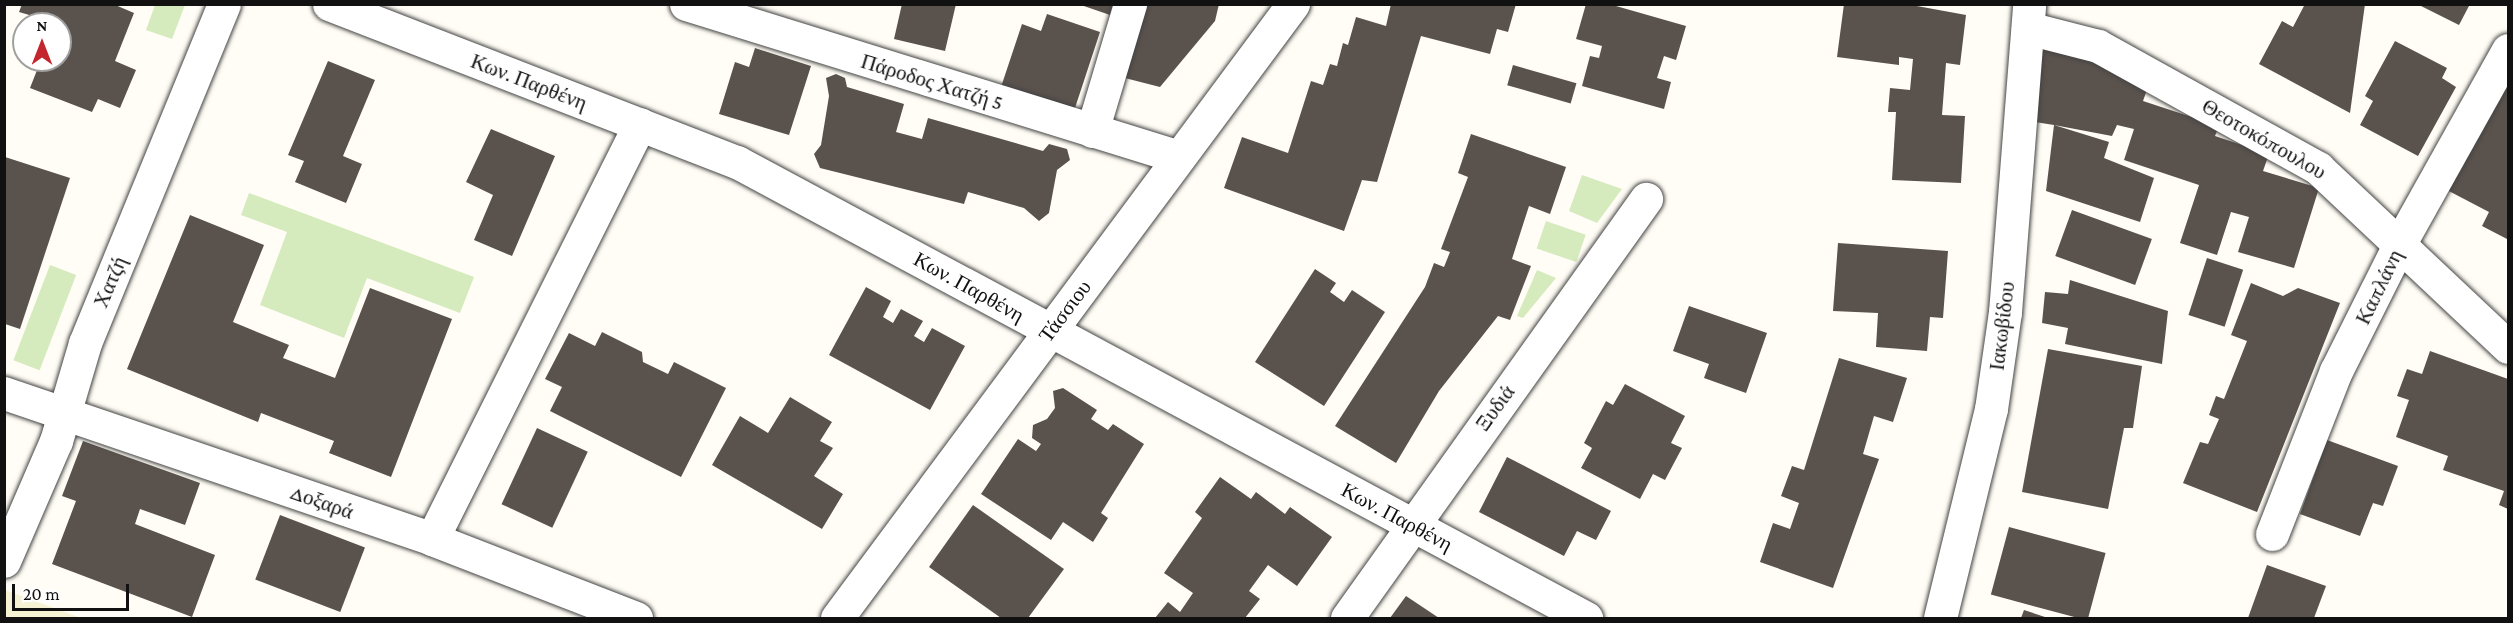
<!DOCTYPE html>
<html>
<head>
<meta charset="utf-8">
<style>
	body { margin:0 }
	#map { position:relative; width:2513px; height:623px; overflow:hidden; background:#fffdf5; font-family:"Crimson Pro",serif }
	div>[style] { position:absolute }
	.farmland>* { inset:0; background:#f6f3d4 }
	.green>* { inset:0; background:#d5ebbd; transform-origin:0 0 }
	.building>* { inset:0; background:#5a524d; transform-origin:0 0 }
	.roads { filter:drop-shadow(0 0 2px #444) drop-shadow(0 0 2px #444) }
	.minor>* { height:33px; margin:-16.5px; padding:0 16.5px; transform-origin:16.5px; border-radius:16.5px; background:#fff }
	span { translate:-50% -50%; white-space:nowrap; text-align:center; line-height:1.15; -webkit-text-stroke:6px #fff; paint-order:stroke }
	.street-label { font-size:21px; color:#111 }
	.frame { position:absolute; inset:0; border:6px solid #111; pointer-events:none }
	.north { position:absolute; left:12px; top:12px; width:60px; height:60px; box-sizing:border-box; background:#fff; border:2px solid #a0a0a0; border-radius:50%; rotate:0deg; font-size:16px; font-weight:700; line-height:24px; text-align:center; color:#111 }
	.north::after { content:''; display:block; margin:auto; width:21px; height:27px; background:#c4262e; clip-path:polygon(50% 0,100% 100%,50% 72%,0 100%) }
	.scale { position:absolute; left:12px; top:584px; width:117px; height:27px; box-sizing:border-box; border:3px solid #111; border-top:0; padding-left:8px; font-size:18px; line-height:21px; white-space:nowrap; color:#111; -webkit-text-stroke:4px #fff; paint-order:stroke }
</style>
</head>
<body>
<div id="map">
	<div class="farmland">
		<i style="clip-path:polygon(4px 590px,5px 590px,81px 618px,5px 618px)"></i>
	</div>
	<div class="green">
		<i style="clip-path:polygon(155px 5px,185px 5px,172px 39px,146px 30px)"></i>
		<i style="clip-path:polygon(1582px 175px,1622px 189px,1597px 223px,1569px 211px)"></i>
		<i style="clip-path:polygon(249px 193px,474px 277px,460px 313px,367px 278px,344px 338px,260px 305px,287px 232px,241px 215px)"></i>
		<i style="left:1546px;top:221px;width:42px;height:29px;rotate:19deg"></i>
		<i style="left:50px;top:265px;width:28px;height:102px;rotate:21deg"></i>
		<i style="clip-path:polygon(1537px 270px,1556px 278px,1523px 318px,1517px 316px)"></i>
	</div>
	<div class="building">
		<i style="clip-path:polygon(22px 4px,113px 4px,134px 13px,115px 61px,136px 70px,120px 108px,98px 99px,92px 112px,30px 88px,41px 60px,60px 60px,60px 24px,19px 12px)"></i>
		<i style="clip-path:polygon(902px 4px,956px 4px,945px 51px,894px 39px)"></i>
		<i style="clip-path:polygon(1078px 4px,1113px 4px,1110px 15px)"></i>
		<i style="clip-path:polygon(1144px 4px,1219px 4px,1215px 21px,1160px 87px,1117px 76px)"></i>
		<i style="clip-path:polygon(1391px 4px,1516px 4px,1508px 32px,1497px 29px,1490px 54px,1421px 36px,1377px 182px,1362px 180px,1344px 231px,1224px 188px,1242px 137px,1288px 153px,1311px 81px,1323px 85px,1330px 64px,1337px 66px,1343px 43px,1348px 45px,1356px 17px,1386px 26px)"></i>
		<i style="clip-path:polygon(1586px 4px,1609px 4px,1686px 26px,1676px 60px,1664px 56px,1657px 78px,1671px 82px,1664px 109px,1582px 86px,1590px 56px,1599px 58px,1602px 46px,1576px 39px)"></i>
		<i style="clip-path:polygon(1844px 4px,1906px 4px,1966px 15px,1960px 65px,1946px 63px,1942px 115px,1965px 116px,1961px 183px,1892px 180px,1896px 112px,1888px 112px,1890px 88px,1910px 90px,1913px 59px,1899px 57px,1899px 65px,1837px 57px)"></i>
		<i style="clip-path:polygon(2305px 4px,2365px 4px,2350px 113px,2259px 64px,2282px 21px,2293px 27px)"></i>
		<i style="clip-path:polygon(2417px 4px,2470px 4px,2459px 25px)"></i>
		<i style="clip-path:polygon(1047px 14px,1100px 32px,1074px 111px,1001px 87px,1022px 24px,1041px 31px)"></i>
		<i style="clip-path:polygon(2395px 41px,2447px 68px,2442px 78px,2456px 87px,2418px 156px,2360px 125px,2373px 101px,2365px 96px)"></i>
		<i style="clip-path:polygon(2042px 44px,2096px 52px,2149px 84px,2143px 101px,2219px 126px,2215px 136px,2269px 154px,2263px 171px,2319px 188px,2294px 268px,2238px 252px,2249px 217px,2231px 212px,2217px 255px,2180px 243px,2199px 185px,2124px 160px,2134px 129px,2117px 125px,2112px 136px,2054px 125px,2109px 142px,2104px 158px,2154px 178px,2140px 222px,2046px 191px,2054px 125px,2035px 122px)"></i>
		<i style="clip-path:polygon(755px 48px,811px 66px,789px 135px,719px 114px,735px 62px,749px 67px)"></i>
		<i style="clip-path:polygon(328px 61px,375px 80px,343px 156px,362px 164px,346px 203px,295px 182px,304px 161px,288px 155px)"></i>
		<i style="left:1513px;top:65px;width:66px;height:21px;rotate:16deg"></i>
		<i style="clip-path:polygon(836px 74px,845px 78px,847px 87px,904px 104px,896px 132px,922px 139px,928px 118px,1043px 151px,1049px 144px,1067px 149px,1070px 160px,1057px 170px,1049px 213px,1039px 221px,1024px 208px,968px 192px,964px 204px,820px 168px,814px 154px,821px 145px,829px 96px,826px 78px)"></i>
		<i style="clip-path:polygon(2508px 80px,2508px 236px,2507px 239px,2482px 226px,2489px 212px,2445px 189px)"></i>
		<i style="clip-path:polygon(491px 129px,555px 156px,512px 256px,474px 240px,493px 195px,466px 182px)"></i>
		<i style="clip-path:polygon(1471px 134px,1566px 167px,1550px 214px,1529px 206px,1512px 259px,1531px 266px,1510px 320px,1498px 316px,1439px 391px,1396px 463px,1335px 426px,1425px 287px,1434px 263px,1444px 267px,1450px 252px,1441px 249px,1468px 177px,1458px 173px)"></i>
		<i style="clip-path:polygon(5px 157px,70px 178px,20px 329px,5px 324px)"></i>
		<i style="left:2072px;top:210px;width:85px;height:49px;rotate:20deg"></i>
		<i style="clip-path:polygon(190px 215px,264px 245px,233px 322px,289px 345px,283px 358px,335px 378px,370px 288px,452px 319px,391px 477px,329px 453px,334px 441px,261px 413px,258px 422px,127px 369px)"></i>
		<i style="clip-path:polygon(1838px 243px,1948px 251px,1943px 318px,1930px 317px,1927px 351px,1876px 347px,1878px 313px,1833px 311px)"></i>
		<i style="left:2207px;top:258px;width:38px;height:60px;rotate:18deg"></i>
		<i style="clip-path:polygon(1315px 269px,1336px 283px,1330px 292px,1344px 302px,1352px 290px,1385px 312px,1324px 406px,1255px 362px)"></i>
		<i style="clip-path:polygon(2070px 280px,2168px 311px,2162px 364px,2065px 344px,2068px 328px,2042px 323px,2045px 292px,2068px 294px)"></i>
		<i style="clip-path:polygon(2251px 283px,2283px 296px,2298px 288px,2340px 303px,2257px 512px,2183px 483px,2200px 442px,2208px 444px,2219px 419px,2209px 415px,2216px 396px,2224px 399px,2247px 341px,2231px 335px)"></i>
		<i style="clip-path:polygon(866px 287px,891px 301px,883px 317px,893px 323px,901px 309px,923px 321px,914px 336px,924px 342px,932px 328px,965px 346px,930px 410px,829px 355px)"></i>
		<i style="clip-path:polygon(1689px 306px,1767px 333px,1746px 393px,1704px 378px,1709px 364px,1673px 351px)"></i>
		<i style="clip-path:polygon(602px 332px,642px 352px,643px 362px,668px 374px,674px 362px,726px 388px,681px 477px,550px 411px,562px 387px,545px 379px,569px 333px,595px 346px)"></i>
		<i style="clip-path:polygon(2048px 349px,2142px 366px,2133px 428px,2124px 428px,2108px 509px,2022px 492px)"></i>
		<i style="clip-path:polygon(2430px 351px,2508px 379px,2508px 509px,2499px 505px,2504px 491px,2443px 470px,2448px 456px,2396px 437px,2409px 400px,2397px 396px,2407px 369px,2422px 374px)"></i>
		<i style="clip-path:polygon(1839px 358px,1907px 378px,1893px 422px,1874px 416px,1863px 454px,1879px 459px,1833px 588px,1760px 562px,1773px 523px,1790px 529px,1799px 503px,1781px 496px,1792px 466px,1804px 470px)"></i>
		<i style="clip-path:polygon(1625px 384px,1685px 416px,1671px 443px,1682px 448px,1665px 480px,1653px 474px,1640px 499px,1581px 468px,1592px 448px,1584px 443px,1606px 401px,1613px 405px)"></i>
		<i style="clip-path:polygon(1063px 388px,1097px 410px,1091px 419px,1108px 430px,1113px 424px,1144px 444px,1101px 513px,1108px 518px,1093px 542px,1063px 522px,1051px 540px,981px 494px,1018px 439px,1036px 451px,1041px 444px,1032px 438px,1033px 425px,1047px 419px,1055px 408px,1053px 391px)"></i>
		<i style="clip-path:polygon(790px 397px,832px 422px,820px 441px,833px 448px,814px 476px,843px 494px,822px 529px,712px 465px,740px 416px,768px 433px)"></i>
		<i style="left:537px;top:428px;width:56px;height:84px;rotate:25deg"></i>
		<i style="clip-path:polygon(2327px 440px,2398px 466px,2383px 506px,2373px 503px,2360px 536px,2300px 514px)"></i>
		<i style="clip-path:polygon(83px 441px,200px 483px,185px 525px,140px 509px,135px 524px,215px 555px,192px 617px,52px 564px,76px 501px,62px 496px)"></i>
		<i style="clip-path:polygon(1507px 457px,1611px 511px,1596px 540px,1577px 531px,1564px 556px,1479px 512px)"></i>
		<i style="clip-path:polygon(1220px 477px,1251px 499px,1256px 492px,1285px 514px,1290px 507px,1332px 537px,1297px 586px,1268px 565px,1249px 591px,1260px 599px,1245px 618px,1155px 618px,1168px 602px,1180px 612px,1193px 593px,1164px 573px,1202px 518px,1195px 512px)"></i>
		<i style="clip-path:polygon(973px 505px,1064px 569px,1028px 618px,1001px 618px,929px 567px)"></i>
		<i style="left:280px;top:515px;width:91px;height:69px;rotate:21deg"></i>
		<i style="left:2009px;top:527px;width:100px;height:70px;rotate:15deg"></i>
		<i style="clip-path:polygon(2267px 565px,2326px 586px,2314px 618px,2248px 618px)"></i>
		<i style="clip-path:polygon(1406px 596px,1439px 618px,1390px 618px)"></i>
		<i style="clip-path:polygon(2024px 610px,2048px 618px,2021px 618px)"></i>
	</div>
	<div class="roads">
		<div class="minor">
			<i style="left:329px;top:4px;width:438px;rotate:21.2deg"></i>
			<i style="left:737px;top:162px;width:964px;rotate:28.24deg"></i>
			<i style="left:686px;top:4px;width:516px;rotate:17.24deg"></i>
			<i style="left:2028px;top:28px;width:72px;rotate:14.4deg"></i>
			<i style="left:2098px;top:46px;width:252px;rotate:29deg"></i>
			<i style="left:2318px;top:168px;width:261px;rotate:43.3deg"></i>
			<i style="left:1092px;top:131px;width:133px;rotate:-73.3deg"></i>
			<i style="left:4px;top:393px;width:452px;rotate:18.8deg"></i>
			<i style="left:432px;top:539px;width:219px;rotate:21.2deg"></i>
			<i style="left:2272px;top:534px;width:175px;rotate:-68.6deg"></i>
			<i style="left:2336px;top:371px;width:143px;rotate:-63.4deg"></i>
			<i style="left:2400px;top:243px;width:221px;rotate:-60.8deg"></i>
			<i style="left:432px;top:539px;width:464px;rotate:-63.4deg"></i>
			<i style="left:4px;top:561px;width:131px;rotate:-66.6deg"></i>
			<i style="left:56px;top:441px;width:102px;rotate:-73.5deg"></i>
			<i style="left:85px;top:343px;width:366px;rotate:-67.7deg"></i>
			<i style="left:837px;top:618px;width:765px;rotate:-53.4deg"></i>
			<i style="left:1347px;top:618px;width:515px;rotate:-54.49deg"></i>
			<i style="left:1940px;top:618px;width:215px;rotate:-76.3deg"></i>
			<i style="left:1991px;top:409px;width:98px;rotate:-81.8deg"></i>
			<i style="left:2005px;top:312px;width:309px;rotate:-85.5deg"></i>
		</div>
	</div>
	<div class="street-label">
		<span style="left:529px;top:82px;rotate:21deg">Κων. Παρθένη</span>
		<span style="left:932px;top:82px;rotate:17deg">Πάροδος Χατζή 5</span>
		<span style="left:2264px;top:139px;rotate:30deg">Θεοτοκόπουλου</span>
		<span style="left:110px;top:282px;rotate:-67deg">Χατζή</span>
		<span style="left:969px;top:287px;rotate:29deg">Κων. Παρθένη</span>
		<span style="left:2379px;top:287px;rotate:-64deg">Καπλάνη</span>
		<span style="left:1065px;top:311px;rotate:-53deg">Τάσσιου</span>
		<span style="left:2002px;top:326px;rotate:-83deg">Ιακωβίδου</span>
		<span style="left:1495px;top:408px;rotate:-54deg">Ξυδιά</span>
		<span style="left:322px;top:502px;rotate:19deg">Δοξαρά</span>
		<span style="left:1397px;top:517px;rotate:28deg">Κων. Παρθένη</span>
	</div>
	<div class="frame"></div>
	<div class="north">N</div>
	<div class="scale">20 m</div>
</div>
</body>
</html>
